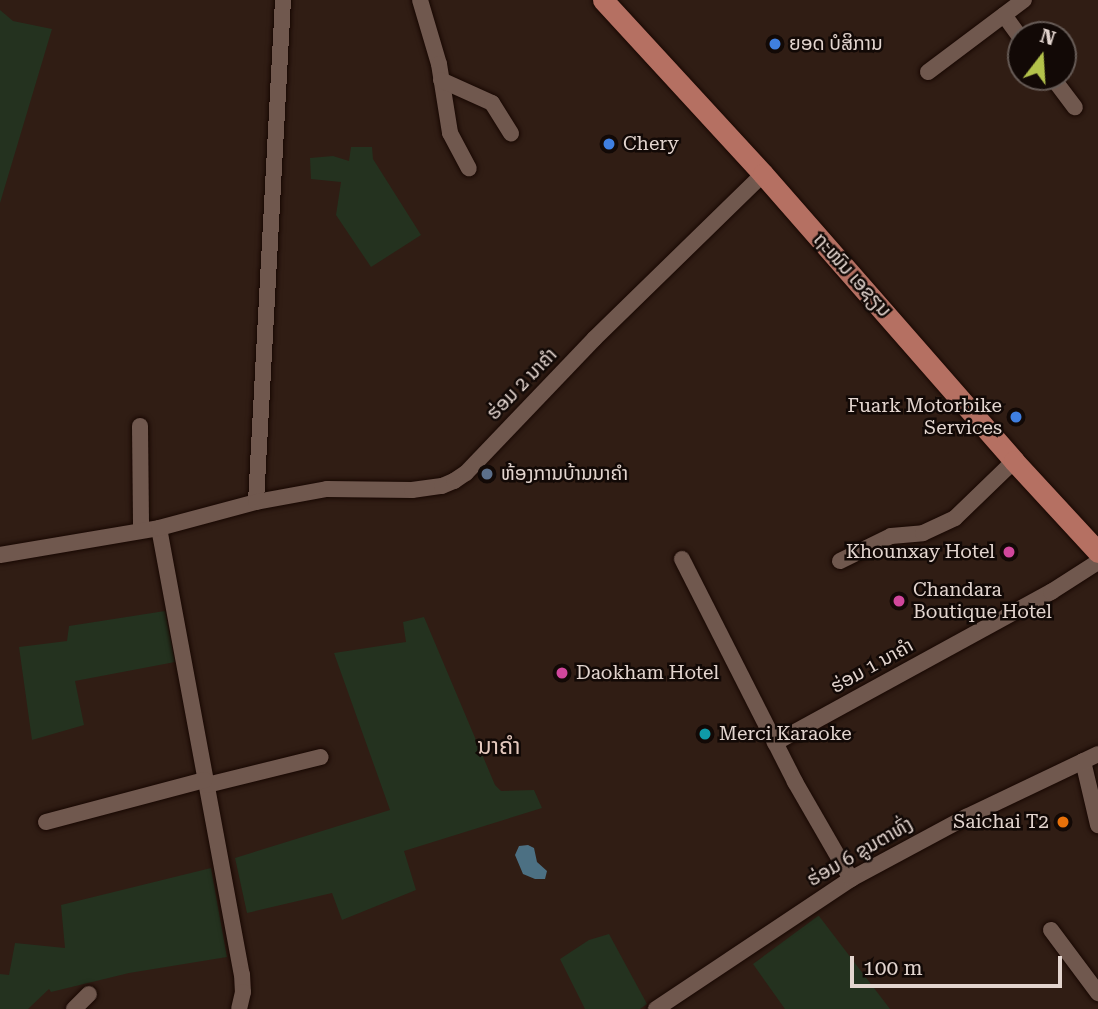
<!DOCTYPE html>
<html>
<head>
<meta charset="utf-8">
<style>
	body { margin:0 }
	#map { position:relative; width:1098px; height:1009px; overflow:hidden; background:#301d14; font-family:"Roboto Serif","Noto Sans Lao",serif }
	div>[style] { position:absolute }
	.green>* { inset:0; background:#24321f }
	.water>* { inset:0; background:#4c7083 }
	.roads { filter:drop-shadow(0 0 2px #170702) drop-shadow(0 0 2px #170702) }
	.street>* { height:16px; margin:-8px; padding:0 8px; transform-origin:8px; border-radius:8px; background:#70584e }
	.primary>* { height:21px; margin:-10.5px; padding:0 10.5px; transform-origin:10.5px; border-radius:10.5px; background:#b57062 }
	.dots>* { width:19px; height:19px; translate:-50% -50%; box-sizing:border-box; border:4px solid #120906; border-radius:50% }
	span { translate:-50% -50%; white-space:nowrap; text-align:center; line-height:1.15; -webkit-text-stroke:5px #120906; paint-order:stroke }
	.poi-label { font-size:19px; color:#e3d5cf }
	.left { translate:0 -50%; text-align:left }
	.right { translate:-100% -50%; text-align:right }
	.street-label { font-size:19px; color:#e3d5cf }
	.quarter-label { font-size:23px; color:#e4c8bd }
	.north { position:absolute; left:1007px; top:21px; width:70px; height:70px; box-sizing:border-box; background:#120906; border:2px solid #665b56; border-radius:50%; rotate:17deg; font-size:19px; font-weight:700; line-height:28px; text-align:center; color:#e3d5cf }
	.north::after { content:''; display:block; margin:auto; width:24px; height:32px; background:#b3c24b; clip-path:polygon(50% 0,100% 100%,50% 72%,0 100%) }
	.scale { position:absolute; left:850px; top:956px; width:212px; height:32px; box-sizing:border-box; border:4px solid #e3d5cf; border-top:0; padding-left:9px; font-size:21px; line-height:24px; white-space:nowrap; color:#e3d5cf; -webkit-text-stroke:5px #120906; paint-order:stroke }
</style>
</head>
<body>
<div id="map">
	<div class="green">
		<i style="clip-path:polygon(0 10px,13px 21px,52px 29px,0 203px)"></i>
		<i style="clip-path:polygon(351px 147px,372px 147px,373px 159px,421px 235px,371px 267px,336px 215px,341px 182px,311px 179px,310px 158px,333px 156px,349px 161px)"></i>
		<i style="clip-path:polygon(165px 611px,175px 662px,75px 681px,84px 725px,32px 740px,19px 647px,67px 641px,69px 626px)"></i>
		<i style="clip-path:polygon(424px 617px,495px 785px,501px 791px,534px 790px,542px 808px,404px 851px,416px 890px,342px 920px,332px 893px,247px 913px,235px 858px,390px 810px,334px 653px,406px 642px,403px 622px)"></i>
		<i style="clip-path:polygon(211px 868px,227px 957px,129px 973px,51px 992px,49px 989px,28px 1009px,0 1009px,0 974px,9px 975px,15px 943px,65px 948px,61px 905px)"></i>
		<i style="clip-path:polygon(818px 916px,819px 916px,890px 1009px,785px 1009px,753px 964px)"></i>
		<i style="clip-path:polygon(609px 934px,647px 1004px,640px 1009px,585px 1009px,560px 959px,589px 940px)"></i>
	</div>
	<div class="water">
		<i style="clip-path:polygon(519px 846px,528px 845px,534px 848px,537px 862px,547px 871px,545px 879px,535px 879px,523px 874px,515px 855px)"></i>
	</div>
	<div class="roads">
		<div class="street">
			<i style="left:420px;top:0;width:67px;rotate:73.5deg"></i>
			<i style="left:439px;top:64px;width:70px;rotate:80.9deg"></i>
			<i style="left:450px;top:133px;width:40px;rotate:62deg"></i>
			<i style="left:1004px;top:15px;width:29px;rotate:54deg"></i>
			<i style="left:928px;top:72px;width:120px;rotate:-36.9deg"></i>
			<i style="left:1052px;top:77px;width:38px;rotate:53deg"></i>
			<i style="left:441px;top:80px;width:56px;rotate:24.3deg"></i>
			<i style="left:492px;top:103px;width:36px;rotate:58deg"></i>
			<i style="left:140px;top:426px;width:104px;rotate:89.4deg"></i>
			<i style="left:256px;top:502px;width:503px;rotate:-86.92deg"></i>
			<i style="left:159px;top:528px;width:454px;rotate:79.5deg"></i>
			<i style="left:242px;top:974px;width:18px;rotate:87deg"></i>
			<i style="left:243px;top:992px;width:17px;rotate:103deg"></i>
			<i style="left:0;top:555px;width:161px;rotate:-9.6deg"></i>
			<i style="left:159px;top:528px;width:100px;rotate:-15deg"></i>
			<i style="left:256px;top:502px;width:72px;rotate:-10.4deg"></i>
			<i style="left:327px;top:489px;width:85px;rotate:0.7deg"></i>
			<i style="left:412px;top:490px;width:30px;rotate:-8deg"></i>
			<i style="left:442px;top:486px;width:13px;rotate:-23deg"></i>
			<i style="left:454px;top:481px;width:14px;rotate:-34deg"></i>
			<i style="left:466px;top:473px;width:185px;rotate:-46.3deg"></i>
			<i style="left:594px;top:339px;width:236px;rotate:-44.3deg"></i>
			<i style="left:682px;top:559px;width:250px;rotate:63.1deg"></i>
			<i style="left:795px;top:782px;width:112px;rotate:60deg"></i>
			<i style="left:840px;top:561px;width:57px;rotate:-26.1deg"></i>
			<i style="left:891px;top:536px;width:32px;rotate:-5deg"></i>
			<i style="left:923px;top:533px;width:35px;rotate:-25deg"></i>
			<i style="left:955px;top:518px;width:82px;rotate:-44deg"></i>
			<i style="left:775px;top:743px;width:315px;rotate:-28.7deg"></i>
			<i style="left:1051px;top:592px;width:56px;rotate:-32.6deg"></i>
			<i style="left:1083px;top:761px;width:66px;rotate:76.8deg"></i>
			<i style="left:207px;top:785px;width:117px;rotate:-13.8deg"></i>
			<i style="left:46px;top:822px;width:164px;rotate:-14.8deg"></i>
			<i style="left:1051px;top:930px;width:79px;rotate:53.3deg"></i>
			<i style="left:74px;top:1009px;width:21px;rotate:-45deg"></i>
			<i style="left:656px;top:1009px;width:234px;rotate:-33.7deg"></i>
			<i style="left:851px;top:879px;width:131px;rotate:-28.3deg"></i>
			<i style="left:966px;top:817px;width:146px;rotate:-25.5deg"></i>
		</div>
		<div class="primary">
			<i style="left:603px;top:0;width:236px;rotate:47.4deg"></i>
			<i style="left:763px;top:174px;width:381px;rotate:48.8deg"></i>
			<i style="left:1014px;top:461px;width:124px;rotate:47.3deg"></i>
		</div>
	</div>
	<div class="dots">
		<i style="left:775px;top:44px;background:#3f7fe0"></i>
		<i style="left:609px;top:144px;background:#3f7fe0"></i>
		<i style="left:1016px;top:417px;background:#3f7fe0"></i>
		<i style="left:487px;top:474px;background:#5c6f8a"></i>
		<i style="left:1009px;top:552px;background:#d1479c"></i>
		<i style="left:899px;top:601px;background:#d1479c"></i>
		<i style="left:562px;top:673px;background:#d1479c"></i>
		<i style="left:705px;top:734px;background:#0f9aa8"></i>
		<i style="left:1063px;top:822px;background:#e8710a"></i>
	</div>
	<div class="poi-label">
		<span class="left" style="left:789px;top:44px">ຍອດ ບໍສິການ</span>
		<span class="left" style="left:623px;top:144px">Chery</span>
		<span class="right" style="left:1002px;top:417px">Fuark Motorbike<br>Services</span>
		<span class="left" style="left:501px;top:474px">ຫ້ອງການບ້ານນາຄໍາ</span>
		<span class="right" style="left:995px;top:552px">Khounxay Hotel</span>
		<span class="left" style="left:913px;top:601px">Chandara<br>Boutique Hotel</span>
		<span class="left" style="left:576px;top:673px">Daokham Hotel</span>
		<span class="left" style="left:719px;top:734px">Merci Karaoke</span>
		<span class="right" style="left:1049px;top:822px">Saichai T2</span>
	</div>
	<div class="street-label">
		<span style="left:852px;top:275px;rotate:48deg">ຖະໜົນ ເອຊຽນ</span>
		<span style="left:522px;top:384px;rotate:-46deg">ຮ່ອມ 2 ນາຄຳ</span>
		<span style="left:872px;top:666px;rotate:-29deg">ຮ່ອມ 1 ນາຄຳ</span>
		<span style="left:860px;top:852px;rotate:-30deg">ຮ່ອມ 6 ຂູນຕາທົ່ງ</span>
	</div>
	<div class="quarter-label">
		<span style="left:499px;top:747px">ນາຄຳ</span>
	</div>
	<div class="north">N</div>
	<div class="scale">100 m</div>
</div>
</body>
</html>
